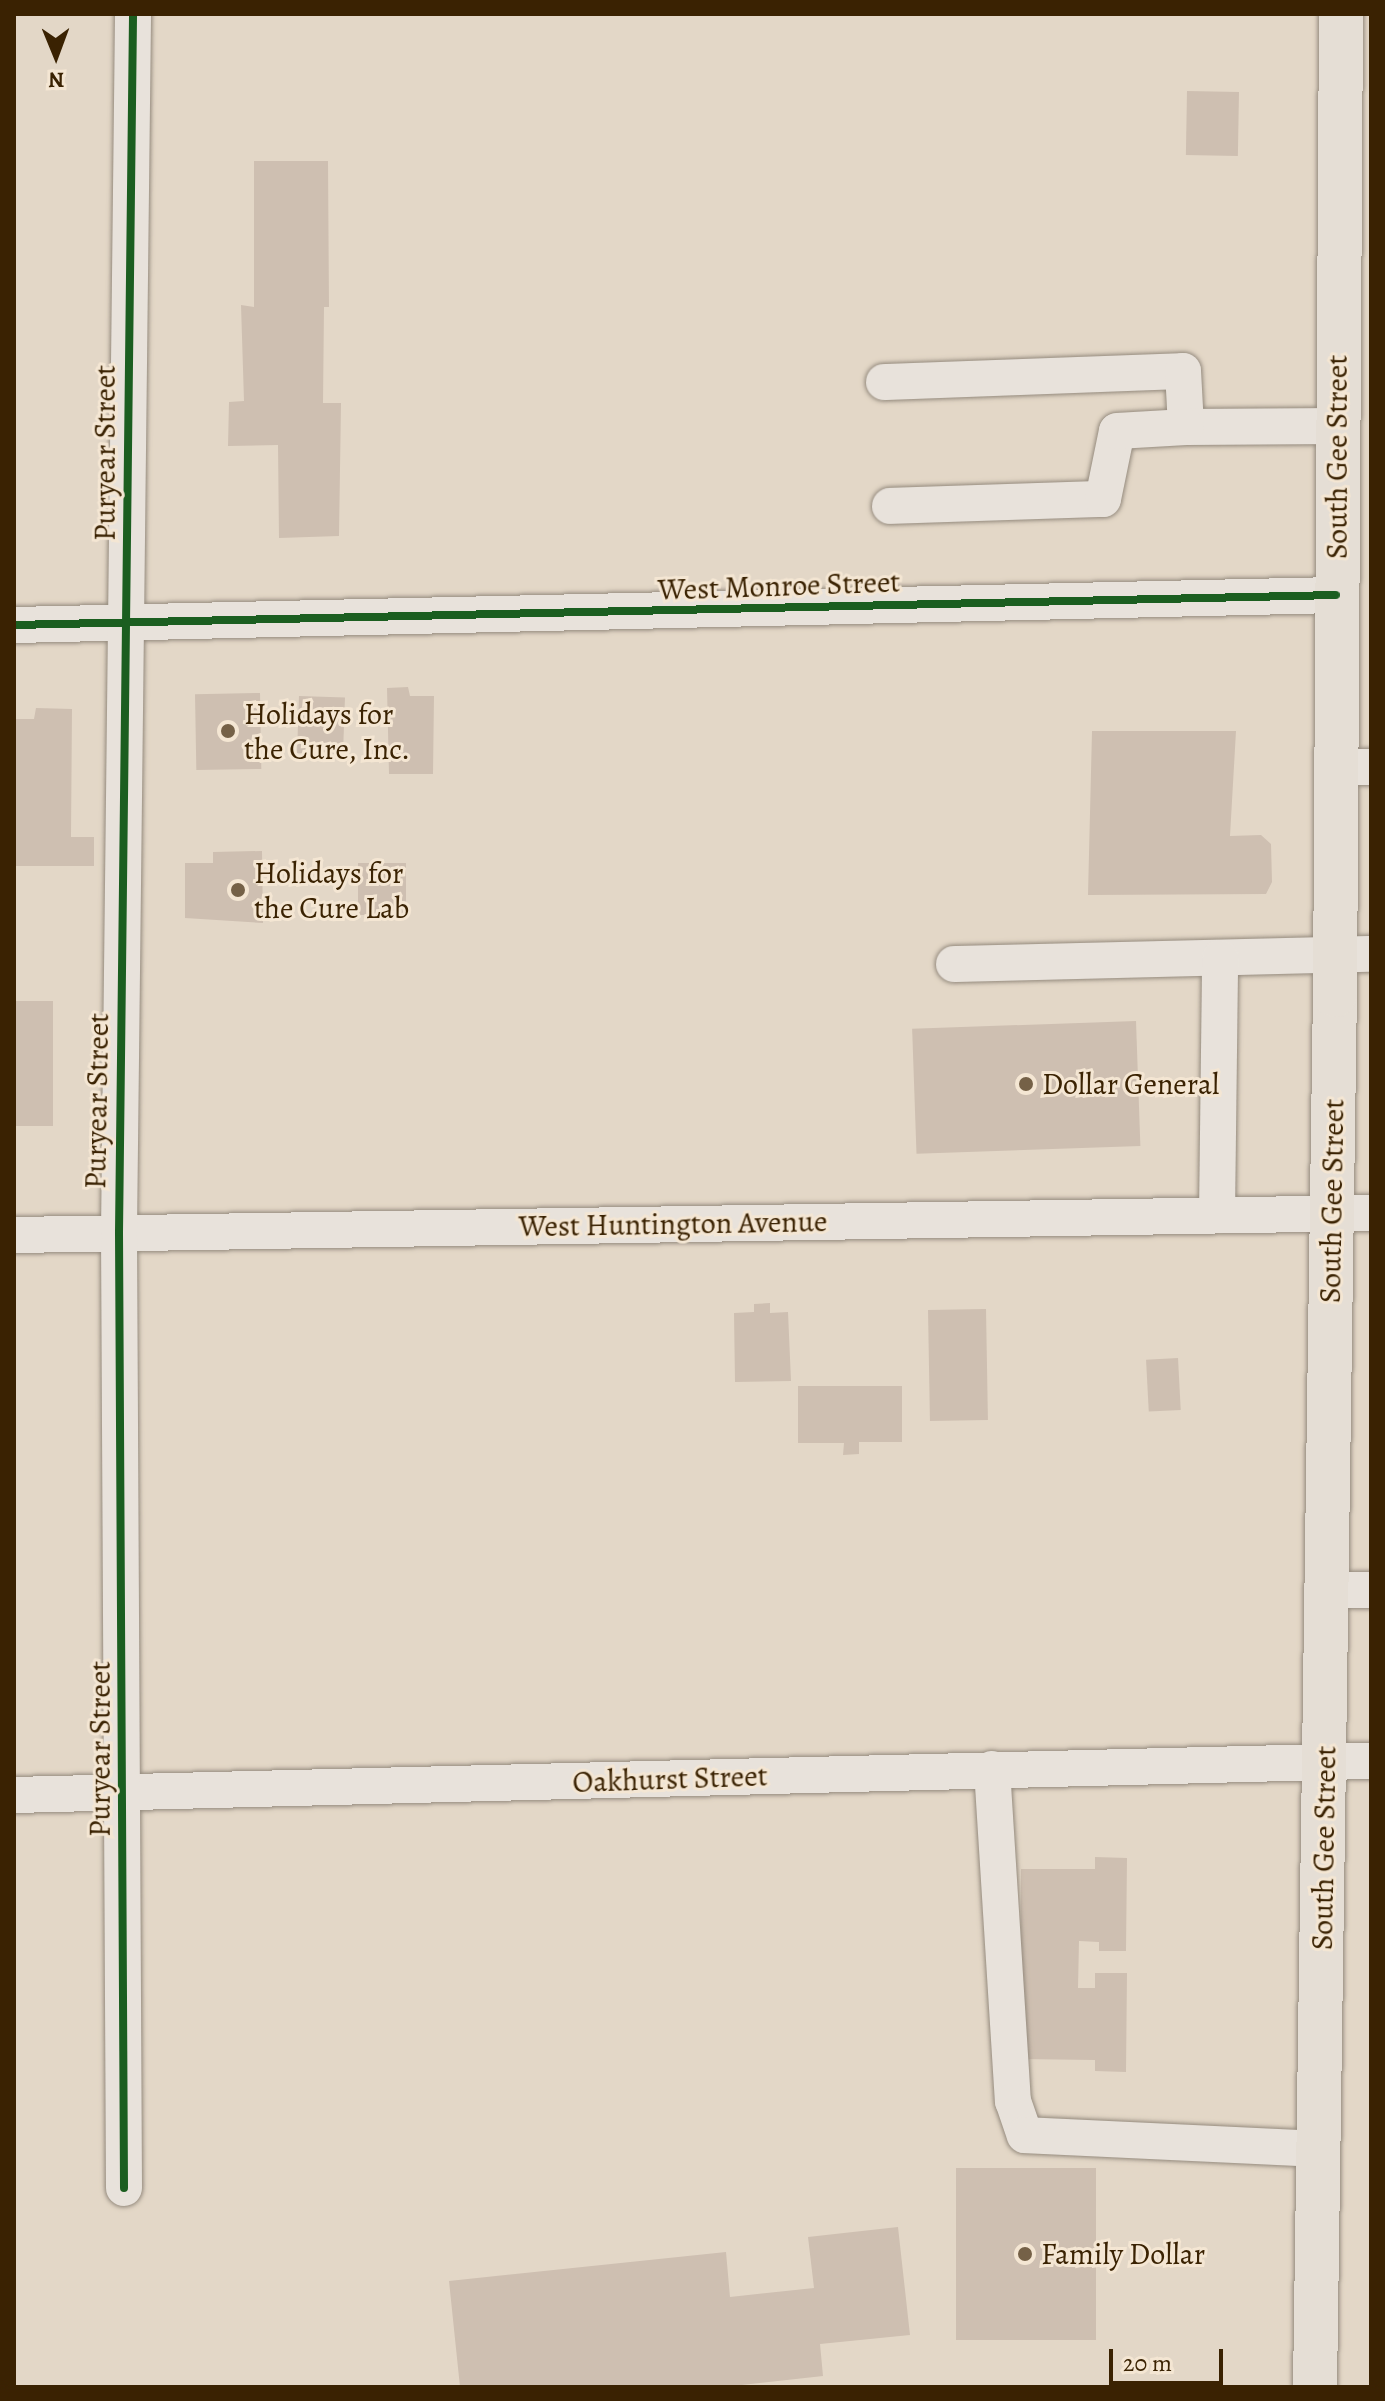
<!DOCTYPE html>
<html>
<head>
<meta charset="utf-8">
<style>
	body { margin:0 }
	#map { position:relative; width:1385px; height:2401px; overflow:hidden; background:#e3d7c7; font-family:Alegreya,serif }
	div>[style] { position:absolute }
	.building>* { inset:0; background:#cebfb1; transform-origin:0 0 }
	.roads { filter:drop-shadow(0 0 2px #958b7e) drop-shadow(0 0 2px #958b7e) }
	.minor>* { height:36px; margin:-18px; padding:0 18px; transform-origin:18px; border-radius:18px; background:#e8e2db }
	.major>* { height:44px; margin:-22px; padding:0 22px; transform-origin:22px; border-radius:22px; background:#e5ded5 }
	.cycleway>* { height:8px; margin:-4px; padding:0 4px; transform-origin:4px; border-radius:4px; background:#1b5e20 }
	.dots>* { width:22px; height:22px; translate:-50% -50%; box-sizing:border-box; border:4px solid #f4e6d3; border-radius:50% }
	span { translate:-50% -50%; white-space:nowrap; text-align:center; line-height:1.15; -webkit-text-stroke:6px #f4e6d3; paint-order:stroke }
	.street-label { font-size:30px; color:#3a2202 }
	.poi-label { font-size:30px; color:#3a2202 }
	.left { translate:0 -50%; text-align:left }
	.frame { position:absolute; inset:0; border:16px solid #3a2202; pointer-events:none }
	.north { position:absolute; left:16px; top:16px; width:80px; height:80px; -webkit-text-stroke:6px #f4e6d3; paint-order:stroke; rotate:179deg; font-size:22px; font-weight:700; line-height:32px; text-align:center; color:#3a2202 }
	.north::after { content:''; display:block; margin:auto; width:28px; height:36px; background:#3a2202; clip-path:polygon(50% 0,100% 100%,50% 72%,0 100%) }
	.scale { position:absolute; left:1109px; top:2349px; width:114px; height:36px; box-sizing:border-box; border:4px solid #3a2202; border-top:0; padding-left:10px; font-size:24px; line-height:28px; white-space:nowrap; color:#3a2202; -webkit-text-stroke:6px #f4e6d3; paint-order:stroke }
</style>
</head>
<body>
<div id="map">
	<div class="building">
		<i style="left:1187px;top:91px;width:52px;height:64px;rotate:1deg"></i>
		<i style="clip-path:polygon(254px 161px,328px 161px,329px 307px,324px 307px,323px 403px,341px 403px,339px 536px,279px 538px,278px 445px,228px 446px,229px 402px,244px 401px,241px 305px,254px 307px)"></i>
		<i style="clip-path:polygon(408px 687px,410px 696px,434px 696px,433px 774px,389px 774px,387px 688px)"></i>
		<i style="left:260px;top:693px;width:76px;height:65px;rotate:89deg"></i>
		<i style="left:299px;top:696px;width:46px;height:57px;rotate:2deg"></i>
		<i style="clip-path:polygon(36px 708px,72px 709px,71px 837px,94px 837px,94px 866px,14px 866px,14px 719px,34px 719px)"></i>
		<i style="clip-path:polygon(1092px 731px,1236px 731px,1230px 836px,1261px 835px,1271px 844px,1272px 882px,1266px 894px,1088px 895px)"></i>
		<i style="clip-path:polygon(262px 851px,263px 923px,185px 918px,185px 863px,213px 863px,213px 852px)"></i>
		<i style="left:406px;top:863px;width:52px;height:48px;rotate:90deg"></i>
		<i style="left:14px;top:1001px;width:39px;height:125px"></i>
		<i style="left:1136px;top:1021px;width:125px;height:224px;rotate:88deg"></i>
		<i style="clip-path:polygon(770px 1303px,770px 1313px,788px 1312px,791px 1381px,735px 1382px,734px 1313px,754px 1312px,754px 1304px)"></i>
		<i style="left:986px;top:1309px;width:111px;height:58px;rotate:89deg"></i>
		<i style="left:1178px;top:1358px;width:52px;height:32px;rotate:87deg"></i>
		<i style="clip-path:polygon(798px 1386px,902px 1386px,902px 1442px,859px 1442px,859px 1454px,843px 1455px,844px 1443px,798px 1443px)"></i>
		<i style="clip-path:polygon(1095px 1857px,1127px 1858px,1126px 1951px,1099px 1951px,1099px 1942px,1079px 1941px,1078px 1988px,1095px 1988px,1095px 1973px,1127px 1973px,1126px 2072px,1095px 2071px,1095px 2060px,1020px 2059px,1021px 1869px,1095px 1869px)"></i>
		<i style="left:956px;top:2168px;width:140px;height:172px"></i>
		<i style="clip-path:polygon(898px 2227px,910px 2335px,820px 2344px,823px 2376px,724px 2387px,460px 2387px,449px 2281px,726px 2252px,730px 2297px,814px 2288px,808px 2237px)"></i>
	</div>
	<div class="roads">
		<div class="minor">
			<i style="left:884px;top:382px;width:299px;rotate:-2.1deg"></i>
			<i style="left:1183px;top:371px;width:56px;rotate:86.9deg"></i>
			<i style="left:1186px;top:427px;width:152px;rotate:-0.4deg"></i>
			<i style="left:890px;top:506px;width:213px;rotate:-1.9deg"></i>
			<i style="left:1103px;top:499px;width:69px;rotate:-78.4deg"></i>
			<i style="left:1117px;top:431px;width:69px;rotate:-3.3deg"></i>
			<i style="left:14px;top:625px;width:1322px;rotate:-1.3deg"></i>
			<i style="left:1336px;top:767px;width:35px"></i>
			<i style="left:954px;top:964px;width:417px;rotate:-1.4deg"></i>
			<i style="left:1217px;top:1215px;width:257px;rotate:-89.3deg"></i>
			<i style="left:14px;top:1235px;width:1357px;rotate:-0.93deg"></i>
			<i style="left:1328px;top:1590px;width:43px"></i>
			<i style="left:992px;top:1769px;width:333px;rotate:86.4deg"></i>
			<i style="left:1013px;top:2101px;width:36px;rotate:71deg"></i>
			<i style="left:1025px;top:2135px;width:293px;rotate:2.7deg"></i>
			<i style="left:14px;top:1795px;width:1357px;rotate:-1.44deg"></i>
			<i style="left:124px;top:2188px;width:956px;rotate:-90.3deg"></i>
			<i style="left:119px;top:1232px;width:1218px;rotate:-89.34deg"></i>
		</div>
		<div class="major">
			<i style="left:1315px;top:2387px;width:1392px;rotate:-89.18deg"></i>
			<i style="left:1335px;top:995px;width:981px;rotate:-89.65deg"></i>
		</div>
	</div>
	<div class="cycleway">
		<i style="left:14px;top:625px;width:1322px;rotate:-1.3deg"></i>
		<i style="left:124px;top:2188px;width:956px;rotate:-90.3deg"></i>
		<i style="left:119px;top:1232px;width:1218px;rotate:-89.34deg"></i>
	</div>
	<div class="dots">
		<i style="left:228px;top:731px;background:#756147"></i>
		<i style="left:238px;top:890px;background:#756147"></i>
		<i style="left:1026px;top:1084px;background:#756147"></i>
		<i style="left:1025px;top:2254px;background:#756147"></i>
	</div>
	<div class="street-label">
		<span style="left:105px;top:453px;rotate:-90deg">Puryear Street</span>
		<span style="left:1337px;top:457px;rotate:-90deg">South Gee Street</span>
		<span style="left:779px;top:586px;rotate:-2deg">West Monroe Street</span>
		<span style="left:97px;top:1101px;rotate:-89deg">Puryear Street</span>
		<span style="left:1332px;top:1201px;rotate:-89deg">South Gee Street</span>
		<span style="left:673px;top:1224px;rotate:-1deg">West Huntington Avenue</span>
		<span style="left:100px;top:1749px;rotate:-90deg">Puryear Street</span>
		<span style="left:670px;top:1779px;rotate:-2deg">Oakhurst Street</span>
		<span style="left:1324px;top:1848px;rotate:-89deg">South Gee Street</span>
	</div>
	<div class="poi-label">
		<span class="left" style="left:244px;top:731px">Holidays for<br>the Cure, Inc.</span>
		<span class="left" style="left:254px;top:890px">Holidays for<br>the Cure Lab</span>
		<span class="left" style="left:1042px;top:1084px">Dollar General</span>
		<span class="left" style="left:1041px;top:2254px">Family Dollar</span>
	</div>
	<div class="frame"></div>
	<div class="north">N</div>
	<div class="scale">20 m</div>
</div>
</body>
</html>
